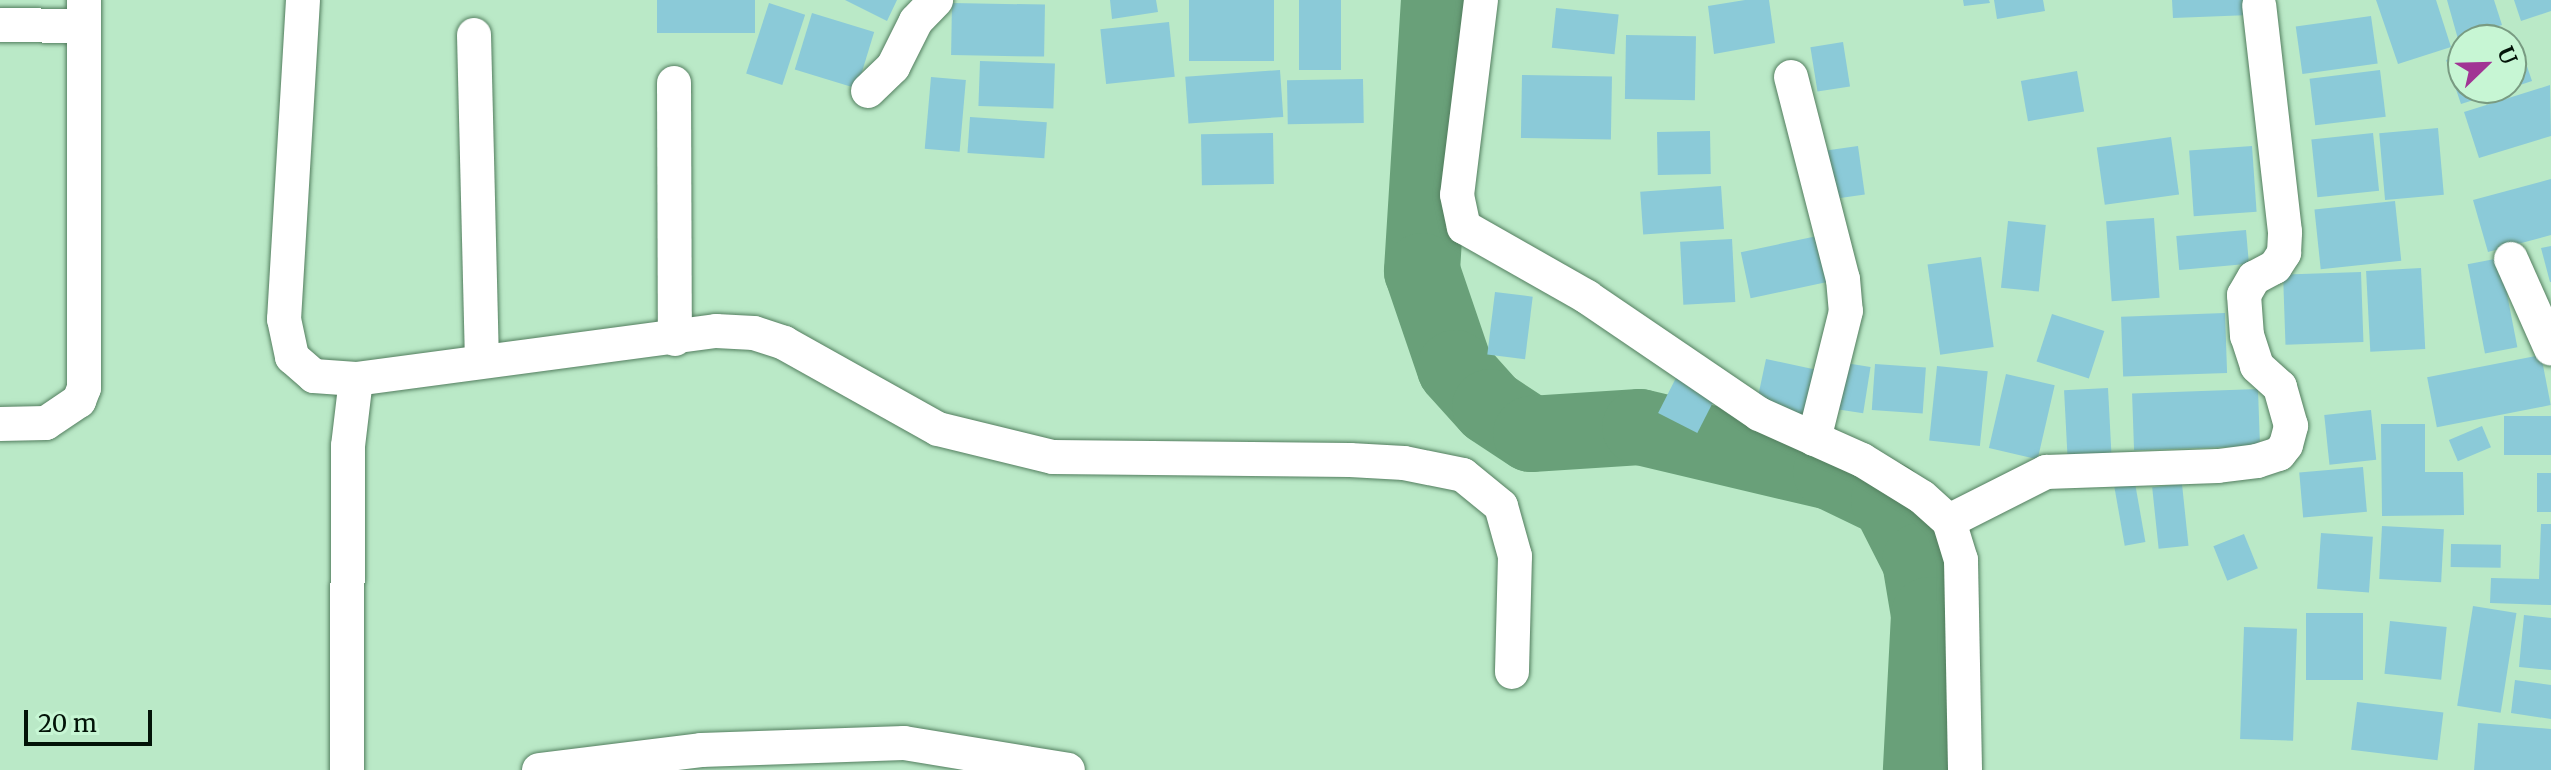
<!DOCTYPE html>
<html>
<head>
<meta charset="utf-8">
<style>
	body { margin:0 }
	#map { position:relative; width:2551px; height:770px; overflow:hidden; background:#bae9c7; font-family:Merriweather,serif }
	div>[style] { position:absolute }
	.river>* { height:76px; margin:-38px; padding:0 38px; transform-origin:38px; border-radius:38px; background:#69a079 }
	.building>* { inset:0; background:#8bcad8; transform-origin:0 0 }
	.roads { filter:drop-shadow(0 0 2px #537e5f) drop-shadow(0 0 2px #537e5f) }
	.street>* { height:34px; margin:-17px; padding:0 17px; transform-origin:17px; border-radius:17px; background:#fff }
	span { translate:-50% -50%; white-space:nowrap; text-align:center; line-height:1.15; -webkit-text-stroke:6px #c7f6d4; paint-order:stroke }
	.north { position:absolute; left:2447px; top:24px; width:80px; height:80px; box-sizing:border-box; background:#c7f6d4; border:2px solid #799b82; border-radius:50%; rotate:67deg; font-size:22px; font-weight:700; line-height:32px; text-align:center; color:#031308 }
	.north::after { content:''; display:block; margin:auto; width:28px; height:36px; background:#a13494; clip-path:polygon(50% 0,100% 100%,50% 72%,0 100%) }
	.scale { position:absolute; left:24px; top:710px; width:128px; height:36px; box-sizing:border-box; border:4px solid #031308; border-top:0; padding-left:10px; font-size:24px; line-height:28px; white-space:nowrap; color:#031308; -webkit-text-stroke:6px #c7f6d4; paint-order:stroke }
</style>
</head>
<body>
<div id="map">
	<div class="river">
		<i style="left:1439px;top:0;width:272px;rotate:93.6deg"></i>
		<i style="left:1422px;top:271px;width:102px;rotate:71.2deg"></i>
		<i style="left:1455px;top:368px;width:52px;rotate:48.1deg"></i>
		<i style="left:1490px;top:407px;width:49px;rotate:33.4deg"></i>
		<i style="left:1531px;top:434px;width:109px;rotate:-3.7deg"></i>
		<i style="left:1640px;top:427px;width:196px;rotate:13.3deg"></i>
		<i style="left:1831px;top:472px;width:64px;rotate:25.8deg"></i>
		<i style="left:1889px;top:500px;width:68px;rotate:63.1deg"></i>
		<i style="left:1920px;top:561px;width:55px;rotate:80.5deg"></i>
		<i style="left:1929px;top:615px;width:155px;rotate:93deg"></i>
	</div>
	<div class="building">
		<i style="left:657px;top:0;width:98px;height:33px"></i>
		<i style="clip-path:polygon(845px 0,897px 0,887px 21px)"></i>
		<i style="clip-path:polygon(1110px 0,1156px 0,1158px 12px,1112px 19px)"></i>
		<i style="left:1189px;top:0;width:85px;height:61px"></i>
		<i style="left:1299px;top:0;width:42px;height:70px"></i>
		<i style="clip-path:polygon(1745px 0,1769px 0,1775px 43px,1714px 54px,1708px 6px)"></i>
		<i style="clip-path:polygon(1963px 0,1989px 0,1990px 3px,1964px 6px)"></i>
		<i style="clip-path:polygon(1994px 0,2043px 0,2045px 11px,1997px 19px)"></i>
		<i style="clip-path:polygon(2172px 0,2250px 0,2250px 15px,2173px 18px)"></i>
		<i style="clip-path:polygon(2376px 0,2436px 0,2451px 47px,2398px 64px)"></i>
		<i style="clip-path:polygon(2447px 0,2494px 0,2502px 25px,2458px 39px)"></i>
		<i style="clip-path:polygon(2514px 0,2551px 0,2551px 11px,2521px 21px)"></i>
		<i style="left:769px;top:3px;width:38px;height:74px;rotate:18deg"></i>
		<i style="left:952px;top:3px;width:93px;height:52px;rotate:1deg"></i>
		<i style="left:1556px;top:8px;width:63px;height:40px;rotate:6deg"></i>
		<i style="left:812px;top:13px;width:65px;height:59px;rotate:17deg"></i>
		<i style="left:2371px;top:16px;width:48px;height:76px;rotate:82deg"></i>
		<i style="left:1169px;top:22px;width:55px;height:69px;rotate:84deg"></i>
		<i style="left:1626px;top:35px;width:70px;height:64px;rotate:1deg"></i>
		<i style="clip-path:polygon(2517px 37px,2532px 81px,2511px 88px,2511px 39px)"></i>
		<i style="left:1843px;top:42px;width:45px;height:33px;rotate:81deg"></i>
		<i style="clip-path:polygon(2463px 54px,2463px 88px,2508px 89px,2461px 104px,2446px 60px)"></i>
		<i style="left:980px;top:61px;width:75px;height:45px;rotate:2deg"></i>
		<i style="left:1280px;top:70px;width:47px;height:95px;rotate:86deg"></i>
		<i style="left:2380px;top:70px;width:47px;height:71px;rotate:83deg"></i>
		<i style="left:2077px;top:71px;width:41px;height:57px;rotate:80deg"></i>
		<i style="left:1522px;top:75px;width:90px;height:63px;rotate:1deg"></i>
		<i style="left:931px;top:77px;width:35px;height:72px;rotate:5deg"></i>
		<i style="left:1363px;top:79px;width:44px;height:76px;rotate:89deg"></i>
		<i style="clip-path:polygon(2550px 85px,2551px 136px,2479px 158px,2464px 112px)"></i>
		<i style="left:970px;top:117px;width:77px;height:36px;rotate:4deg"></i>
		<i style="left:2438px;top:128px;width:67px;height:59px;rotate:85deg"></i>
		<i style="left:1710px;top:131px;width:43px;height:53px;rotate:89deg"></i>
		<i style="left:1273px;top:133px;width:51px;height:72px;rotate:89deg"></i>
		<i style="left:2373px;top:133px;width:58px;height:62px;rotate:84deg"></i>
		<i style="left:2171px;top:137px;width:58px;height:75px;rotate:82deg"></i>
		<i style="left:1858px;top:146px;width:49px;height:32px;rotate:82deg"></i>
		<i style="left:2252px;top:146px;width:66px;height:63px;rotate:86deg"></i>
		<i style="clip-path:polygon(2551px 179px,2551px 235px,2488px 252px,2473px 200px)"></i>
		<i style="left:1721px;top:186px;width:43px;height:81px;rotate:86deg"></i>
		<i style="left:2395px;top:201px;width:60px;height:81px;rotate:84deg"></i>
		<i style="left:2154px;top:218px;width:80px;height:48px;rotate:86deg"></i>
		<i style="left:2008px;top:221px;width:38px;height:67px;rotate:6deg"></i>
		<i style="left:2246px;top:230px;width:34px;height:70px;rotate:85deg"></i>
		<i style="left:1822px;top:235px;width:47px;height:83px;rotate:78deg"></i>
		<i style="left:1732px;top:239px;width:63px;height:52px;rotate:87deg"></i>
		<i style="clip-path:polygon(2551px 246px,2551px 282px,2550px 282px,2541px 248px)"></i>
		<i style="left:1981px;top:257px;width:91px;height:54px;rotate:82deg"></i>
		<i style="left:2500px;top:258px;width:91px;height:33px;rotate:79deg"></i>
		<i style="left:2421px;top:268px;width:81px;height:55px;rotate:87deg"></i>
		<i style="left:2361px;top:272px;width:70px;height:78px;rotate:88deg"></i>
		<i style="left:1495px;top:292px;width:38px;height:63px;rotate:7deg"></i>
		<i style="left:2225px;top:313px;width:60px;height:104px;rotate:88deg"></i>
		<i style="left:2052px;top:314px;width:55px;height:50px;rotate:18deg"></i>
		<i style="left:2541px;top:355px;width:51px;height:116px;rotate:79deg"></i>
		<i style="left:1766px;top:359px;width:56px;height:48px;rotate:12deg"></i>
		<i style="left:1833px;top:361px;width:38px;height:47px;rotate:9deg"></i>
		<i style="left:1875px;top:364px;width:51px;height:46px;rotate:4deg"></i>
		<i style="left:1937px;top:366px;width:51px;height:75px;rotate:6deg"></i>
		<i style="left:1679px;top:372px;width:44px;height:46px;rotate:27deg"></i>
		<i style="left:2006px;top:374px;width:50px;height:76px;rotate:13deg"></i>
		<i style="left:2108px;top:388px;width:68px;height:44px;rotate:87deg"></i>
		<i style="left:2258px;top:389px;width:57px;height:126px;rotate:88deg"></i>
		<i style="left:2371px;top:410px;width:50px;height:47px;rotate:84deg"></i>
		<i style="left:2551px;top:416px;width:39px;height:47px;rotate:90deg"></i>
		<i style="clip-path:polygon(2381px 424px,2425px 424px,2425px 472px,2463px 472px,2464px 515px,2382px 516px)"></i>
		<i style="left:2482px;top:426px;width:23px;height:36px;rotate:67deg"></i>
		<i style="left:2363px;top:467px;width:45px;height:64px;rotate:85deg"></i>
		<i style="left:2537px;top:473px;width:14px;height:39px"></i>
		<i style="left:2135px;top:483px;width:60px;height:21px;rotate:80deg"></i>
		<i style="left:2182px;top:484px;width:62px;height:30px;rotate:84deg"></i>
		<i style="clip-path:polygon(2541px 524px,2551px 524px,2551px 605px,2490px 603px,2491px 578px,2539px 579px)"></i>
		<i style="left:2382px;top:526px;width:62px;height:53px;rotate:3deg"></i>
		<i style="left:2321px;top:533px;width:52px;height:56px;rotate:4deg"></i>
		<i style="left:2244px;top:534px;width:37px;height:33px;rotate:68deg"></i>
		<i style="left:2451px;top:544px;width:50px;height:23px;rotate:1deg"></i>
		<i style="left:2473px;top:606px;width:44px;height:101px;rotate:9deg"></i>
		<i style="left:2306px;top:613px;width:57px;height:67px"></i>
		<i style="clip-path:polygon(2524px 615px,2551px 618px,2551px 670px,2519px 667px)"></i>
		<i style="left:2390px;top:621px;width:57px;height:53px;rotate:6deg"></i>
		<i style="left:2244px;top:627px;width:53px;height:112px;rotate:2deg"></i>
		<i style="clip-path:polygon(2515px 680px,2551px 685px,2551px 719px,2511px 713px)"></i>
		<i style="left:2357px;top:702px;width:87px;height:48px;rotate:7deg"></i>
		<i style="clip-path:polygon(2478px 723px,2551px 729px,2551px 770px,2474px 770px)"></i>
	</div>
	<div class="roads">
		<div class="street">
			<i style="left:303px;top:0;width:320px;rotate:93.4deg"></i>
			<i style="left:284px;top:319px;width:39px;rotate:78deg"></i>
			<i style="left:292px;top:357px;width:29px;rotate:41deg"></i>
			<i style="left:314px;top:376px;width:42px;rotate:4.1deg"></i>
			<i style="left:356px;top:379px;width:67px;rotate:96.8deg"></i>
			<i style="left:348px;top:446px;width:324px;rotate:90.2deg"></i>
			<i style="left:1481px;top:0;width:196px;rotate:97deg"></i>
			<i style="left:1457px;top:195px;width:33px;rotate:78deg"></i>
			<i style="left:1464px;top:227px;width:142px;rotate:29.6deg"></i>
			<i style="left:1587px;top:297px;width:208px;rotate:34.2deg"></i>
			<i style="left:1759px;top:414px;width:113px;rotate:24.1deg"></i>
			<i style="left:1862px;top:460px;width:70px;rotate:31.7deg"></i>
			<i style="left:1922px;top:497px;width:36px;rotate:42deg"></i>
			<i style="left:1949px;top:521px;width:41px;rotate:72.9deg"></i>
			<i style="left:1961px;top:560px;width:210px;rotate:88.9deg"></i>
			<i style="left:0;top:25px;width:84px;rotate:0.7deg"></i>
			<i style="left:474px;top:35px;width:324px;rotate:88.6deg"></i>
			<i style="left:1791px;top:77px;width:209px;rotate:75.6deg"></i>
			<i style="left:1843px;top:279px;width:32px;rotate:85deg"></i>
			<i style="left:1846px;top:311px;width:132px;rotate:104deg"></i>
			<i style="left:674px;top:83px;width:256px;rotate:89.8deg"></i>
			<i style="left:868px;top:91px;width:35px;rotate:-44deg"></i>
			<i style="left:893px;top:67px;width:51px;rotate:-63.4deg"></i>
			<i style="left:916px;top:21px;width:29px;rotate:-46deg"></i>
			<i style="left:2511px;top:259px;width:98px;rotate:66deg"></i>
			<i style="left:356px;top:379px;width:363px;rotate:-7.6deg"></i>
			<i style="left:716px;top:331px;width:38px;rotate:3deg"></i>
			<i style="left:754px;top:333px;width:32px;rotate:18deg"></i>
			<i style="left:784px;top:343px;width:176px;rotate:29.2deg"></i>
			<i style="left:938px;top:429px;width:118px;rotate:13.7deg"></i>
			<i style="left:1053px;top:457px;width:297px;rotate:0.6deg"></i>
			<i style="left:1350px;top:460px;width:54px;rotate:3.2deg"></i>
			<i style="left:1404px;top:463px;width:60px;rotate:11.5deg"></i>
			<i style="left:1463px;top:475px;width:49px;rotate:39.2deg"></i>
			<i style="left:1501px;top:506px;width:52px;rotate:74.4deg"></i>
			<i style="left:1515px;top:556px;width:116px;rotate:91.5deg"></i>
			<i style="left:0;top:424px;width:46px;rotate:-1.2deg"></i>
			<i style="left:46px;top:423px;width:40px;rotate:-34deg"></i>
			<i style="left:79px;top:401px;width:14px;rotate:-69deg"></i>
			<i style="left:84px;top:388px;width:388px;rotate:-90deg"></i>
			<i style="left:1949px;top:521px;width:109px;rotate:-26.8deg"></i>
			<i style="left:2046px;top:472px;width:172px;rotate:-2deg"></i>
			<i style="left:2218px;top:466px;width:39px;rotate:-7deg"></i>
			<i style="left:2257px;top:461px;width:23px;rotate:-18deg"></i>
			<i style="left:2279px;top:454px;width:11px;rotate:-52deg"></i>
			<i style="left:2286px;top:445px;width:20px;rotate:-75deg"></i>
			<i style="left:2291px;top:426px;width:41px;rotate:-105.8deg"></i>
			<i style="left:2280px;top:387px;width:31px;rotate:-138deg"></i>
			<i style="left:2257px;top:366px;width:32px;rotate:-108deg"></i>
			<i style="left:2247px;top:336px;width:41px;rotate:-94.2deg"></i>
			<i style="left:2244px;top:295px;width:20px;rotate:-60deg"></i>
			<i style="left:2254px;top:278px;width:24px;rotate:-28deg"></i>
			<i style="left:2275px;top:267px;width:17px;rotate:-57deg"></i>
			<i style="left:2284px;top:253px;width:21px;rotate:-87deg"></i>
			<i style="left:2285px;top:232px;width:228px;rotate:-96.5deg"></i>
			<i style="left:539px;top:770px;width:163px;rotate:-7deg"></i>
			<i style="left:701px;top:750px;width:203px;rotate:-2deg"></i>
			<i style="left:904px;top:743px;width:166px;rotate:9.3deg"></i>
		</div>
	</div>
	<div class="north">U</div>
	<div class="scale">20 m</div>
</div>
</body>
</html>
